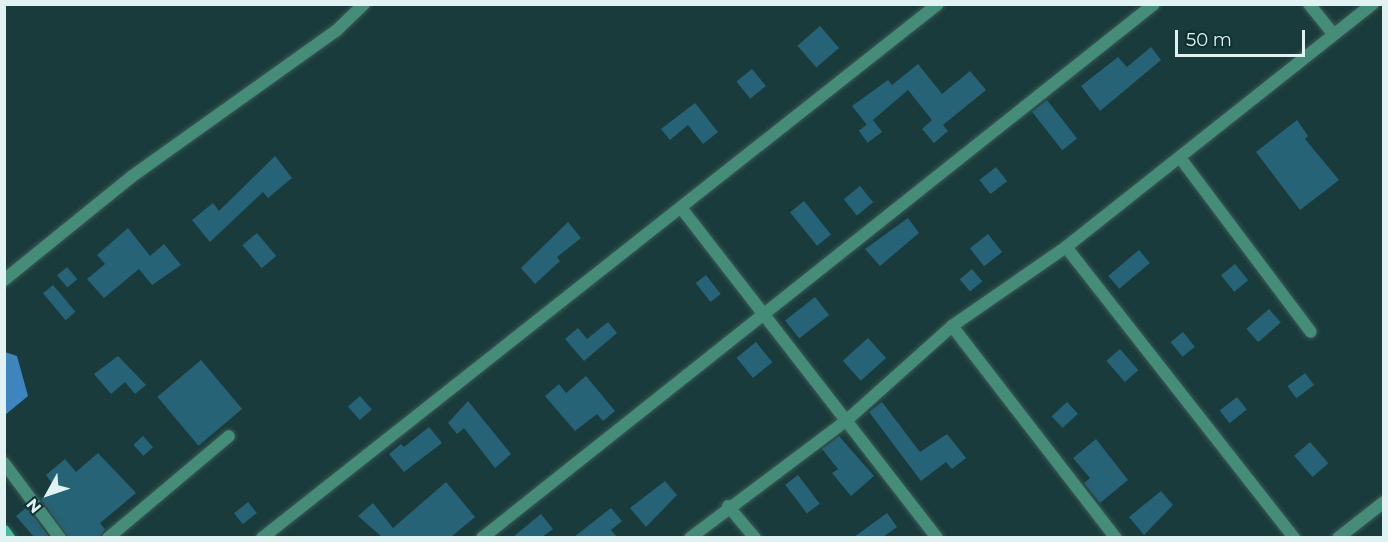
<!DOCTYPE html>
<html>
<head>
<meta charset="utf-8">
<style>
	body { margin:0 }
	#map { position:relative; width:1388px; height:542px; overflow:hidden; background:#1a3b3b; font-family:Montserrat,sans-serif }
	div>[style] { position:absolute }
	.water>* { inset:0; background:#3e85c0 }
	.building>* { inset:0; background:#266376; transform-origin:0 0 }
	.roads { filter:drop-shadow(0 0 2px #3a5858) drop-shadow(0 0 2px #3a5858) }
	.minor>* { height:12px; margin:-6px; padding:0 6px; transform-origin:6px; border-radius:6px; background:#458c79 }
	.secondary>* { height:12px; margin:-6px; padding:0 6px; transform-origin:6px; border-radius:6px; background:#40be9f }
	span { translate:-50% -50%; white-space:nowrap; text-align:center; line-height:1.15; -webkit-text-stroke:4.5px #0f3031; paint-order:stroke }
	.frame { position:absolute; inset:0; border:6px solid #e0f2f2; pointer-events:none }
	.north { position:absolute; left:18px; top:464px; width:60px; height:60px; -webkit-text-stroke:4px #0f3031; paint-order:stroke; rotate:230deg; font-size:16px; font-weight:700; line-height:24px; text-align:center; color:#e0f2f2 }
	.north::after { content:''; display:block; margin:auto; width:21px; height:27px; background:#e0f2f2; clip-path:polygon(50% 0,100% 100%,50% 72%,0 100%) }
	.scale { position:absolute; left:1175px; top:30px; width:130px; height:27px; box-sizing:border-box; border:3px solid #e0f2f2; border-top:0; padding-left:8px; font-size:18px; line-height:21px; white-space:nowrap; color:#e0f2f2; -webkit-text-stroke:4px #0f3031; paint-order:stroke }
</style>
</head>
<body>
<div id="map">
	<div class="water">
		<i style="clip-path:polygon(5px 352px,17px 356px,28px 396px,5px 415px)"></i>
	</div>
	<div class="building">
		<i style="left:820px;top:26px;width:29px;height:30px;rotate:49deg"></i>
		<i style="clip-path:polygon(1151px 47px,1161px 60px,1100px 111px,1081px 86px,1118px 57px,1127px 67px)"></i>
		<i style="clip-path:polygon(918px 64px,942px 94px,970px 71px,986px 90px,943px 125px,948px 131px,934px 143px,922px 129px,932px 120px,908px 90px,867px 125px,852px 106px,888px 80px,892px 85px)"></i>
		<i style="left:752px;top:69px;width:22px;height:20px;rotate:51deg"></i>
		<i style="left:1047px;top:100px;width:49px;height:19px;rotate:52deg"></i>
		<i style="clip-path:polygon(695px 103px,718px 132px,703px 144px,688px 125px,670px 140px,661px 129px)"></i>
		<i style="left:873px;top:120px;width:15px;height:18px;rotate:53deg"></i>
		<i style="clip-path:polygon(1297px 120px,1308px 136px,1305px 139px,1339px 180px,1300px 210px,1256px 152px)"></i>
		<i style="clip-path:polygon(275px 156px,292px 178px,268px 198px,263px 192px,210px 242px,192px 220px,213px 203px,219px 211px)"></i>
		<i style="left:996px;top:167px;width:18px;height:21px;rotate:52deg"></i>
		<i style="left:860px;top:186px;width:21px;height:21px;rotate:51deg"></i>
		<i style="left:804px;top:201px;width:43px;height:18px;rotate:51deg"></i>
		<i style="clip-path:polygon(908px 218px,919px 233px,880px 266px,865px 249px)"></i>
		<i style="clip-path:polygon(568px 222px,581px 238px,557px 257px,560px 261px,535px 284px,521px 268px)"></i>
		<i style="clip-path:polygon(128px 228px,150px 256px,164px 244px,181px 265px,152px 285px,139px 269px,104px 298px,87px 279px,105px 264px,97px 255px)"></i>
		<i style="left:257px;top:233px;width:30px;height:19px;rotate:50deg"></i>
		<i style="left:988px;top:234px;width:23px;height:23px;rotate:52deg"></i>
		<i style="left:1139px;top:250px;width:17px;height:40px;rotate:50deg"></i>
		<i style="left:1235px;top:264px;width:21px;height:18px;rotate:51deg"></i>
		<i style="left:67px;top:267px;width:16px;height:13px;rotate:50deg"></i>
		<i style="left:972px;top:269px;width:16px;height:16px;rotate:50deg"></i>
		<i style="left:706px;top:275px;width:24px;height:13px;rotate:52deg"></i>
		<i style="left:53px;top:285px;width:35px;height:13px;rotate:50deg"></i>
		<i style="left:815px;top:297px;width:23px;height:38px;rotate:52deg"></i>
		<i style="left:1269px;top:309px;width:18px;height:30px;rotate:49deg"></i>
		<i style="clip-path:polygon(608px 322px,617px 333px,584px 361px,565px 339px,578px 328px,587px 339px)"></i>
		<i style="left:1183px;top:332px;width:19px;height:16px;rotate:51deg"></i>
		<i style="left:868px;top:338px;width:27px;height:34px;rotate:48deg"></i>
		<i style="left:756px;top:342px;width:26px;height:25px;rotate:51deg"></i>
		<i style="left:1120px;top:349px;width:28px;height:18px;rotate:49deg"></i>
		<i style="clip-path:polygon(118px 356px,146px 385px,135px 394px,125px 382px,111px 394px,94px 374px)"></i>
		<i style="left:201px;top:360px;width:64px;height:57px;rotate:50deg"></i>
		<i style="left:1305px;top:373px;width:15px;height:22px;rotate:53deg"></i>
		<i style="clip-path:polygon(586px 376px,615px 411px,603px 421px,597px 414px,575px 431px,545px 396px,559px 384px,566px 393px)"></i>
		<i style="left:360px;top:396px;width:18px;height:16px;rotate:49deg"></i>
		<i style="left:1237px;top:397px;width:16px;height:22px;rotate:52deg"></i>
		<i style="clip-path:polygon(468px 401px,511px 454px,495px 468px,464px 428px,457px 434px,448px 423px)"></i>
		<i style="clip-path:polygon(882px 402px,920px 452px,947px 434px,966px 458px,952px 469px,946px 462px,921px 481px,869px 412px)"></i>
		<i style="left:1067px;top:402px;width:16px;height:21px;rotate:47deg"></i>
		<i style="clip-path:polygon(429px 427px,442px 443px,404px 472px,389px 454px,401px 444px,404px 447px)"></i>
		<i style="left:143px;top:436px;width:15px;height:13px;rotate:48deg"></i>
		<i style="clip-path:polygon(839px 436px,874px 476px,851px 496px,832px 473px,838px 469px,822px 449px)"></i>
		<i style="clip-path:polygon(1096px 439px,1128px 480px,1100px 503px,1084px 483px,1090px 478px,1073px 458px)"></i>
		<i style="left:1310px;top:442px;width:28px;height:21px;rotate:49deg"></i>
		<i style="clip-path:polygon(98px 453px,136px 493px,100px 523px,105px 529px,100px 537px,68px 537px,41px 499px,55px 487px,46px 475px,65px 459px,76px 472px)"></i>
		<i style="left:798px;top:475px;width:36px;height:16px;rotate:53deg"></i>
		<i style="clip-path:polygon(665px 481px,677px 495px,646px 527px,630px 508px)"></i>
		<i style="clip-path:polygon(446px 482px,475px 517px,451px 537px,382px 537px,358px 516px,373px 503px,393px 528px)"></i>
		<i style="clip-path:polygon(1161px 491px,1173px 505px,1144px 535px,1129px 517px)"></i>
		<i style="left:248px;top:502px;width:14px;height:18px;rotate:51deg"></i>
		<i style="clip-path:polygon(27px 507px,49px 537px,34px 537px,16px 516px)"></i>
		<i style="clip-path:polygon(611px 508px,622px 521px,611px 530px,617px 537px,574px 537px)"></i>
		<i style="clip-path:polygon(887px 513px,897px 527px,883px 537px,854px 537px)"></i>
		<i style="clip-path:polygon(541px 514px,553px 529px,542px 537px,513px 537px)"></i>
	</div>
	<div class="roads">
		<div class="minor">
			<i style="left:1309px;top:4px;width:38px;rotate:51deg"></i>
			<i style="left:1181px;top:159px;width:216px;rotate:53.1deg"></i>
			<i style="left:682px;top:209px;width:416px;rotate:52.2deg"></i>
			<i style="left:1066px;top:247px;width:370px;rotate:51.9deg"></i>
			<i style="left:4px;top:280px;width:164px;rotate:-39deg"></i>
			<i style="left:131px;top:177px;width:252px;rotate:-35.5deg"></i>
			<i style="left:336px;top:31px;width:39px;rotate:-44deg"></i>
			<i style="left:952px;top:326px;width:268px;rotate:52.3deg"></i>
			<i style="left:4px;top:463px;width:94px;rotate:53.3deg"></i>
			<i style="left:728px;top:506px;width:42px;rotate:49.8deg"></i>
			<i style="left:108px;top:538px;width:158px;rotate:-40.1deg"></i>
			<i style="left:262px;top:538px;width:861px;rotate:-38.31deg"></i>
			<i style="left:482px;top:538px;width:858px;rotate:-38.47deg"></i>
			<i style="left:690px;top:538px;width:196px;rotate:-36.9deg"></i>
			<i style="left:847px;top:420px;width:141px;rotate:-41.8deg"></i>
			<i style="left:952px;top:326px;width:139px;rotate:-34.7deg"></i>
			<i style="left:1066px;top:247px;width:392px;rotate:-38.4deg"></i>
			<i style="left:1338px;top:538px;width:58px;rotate:-38deg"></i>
		</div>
		<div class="secondary">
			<i style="left:4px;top:531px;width:9px;rotate:54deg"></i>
		</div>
	</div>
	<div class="frame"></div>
	<div class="north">N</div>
	<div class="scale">50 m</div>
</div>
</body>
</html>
